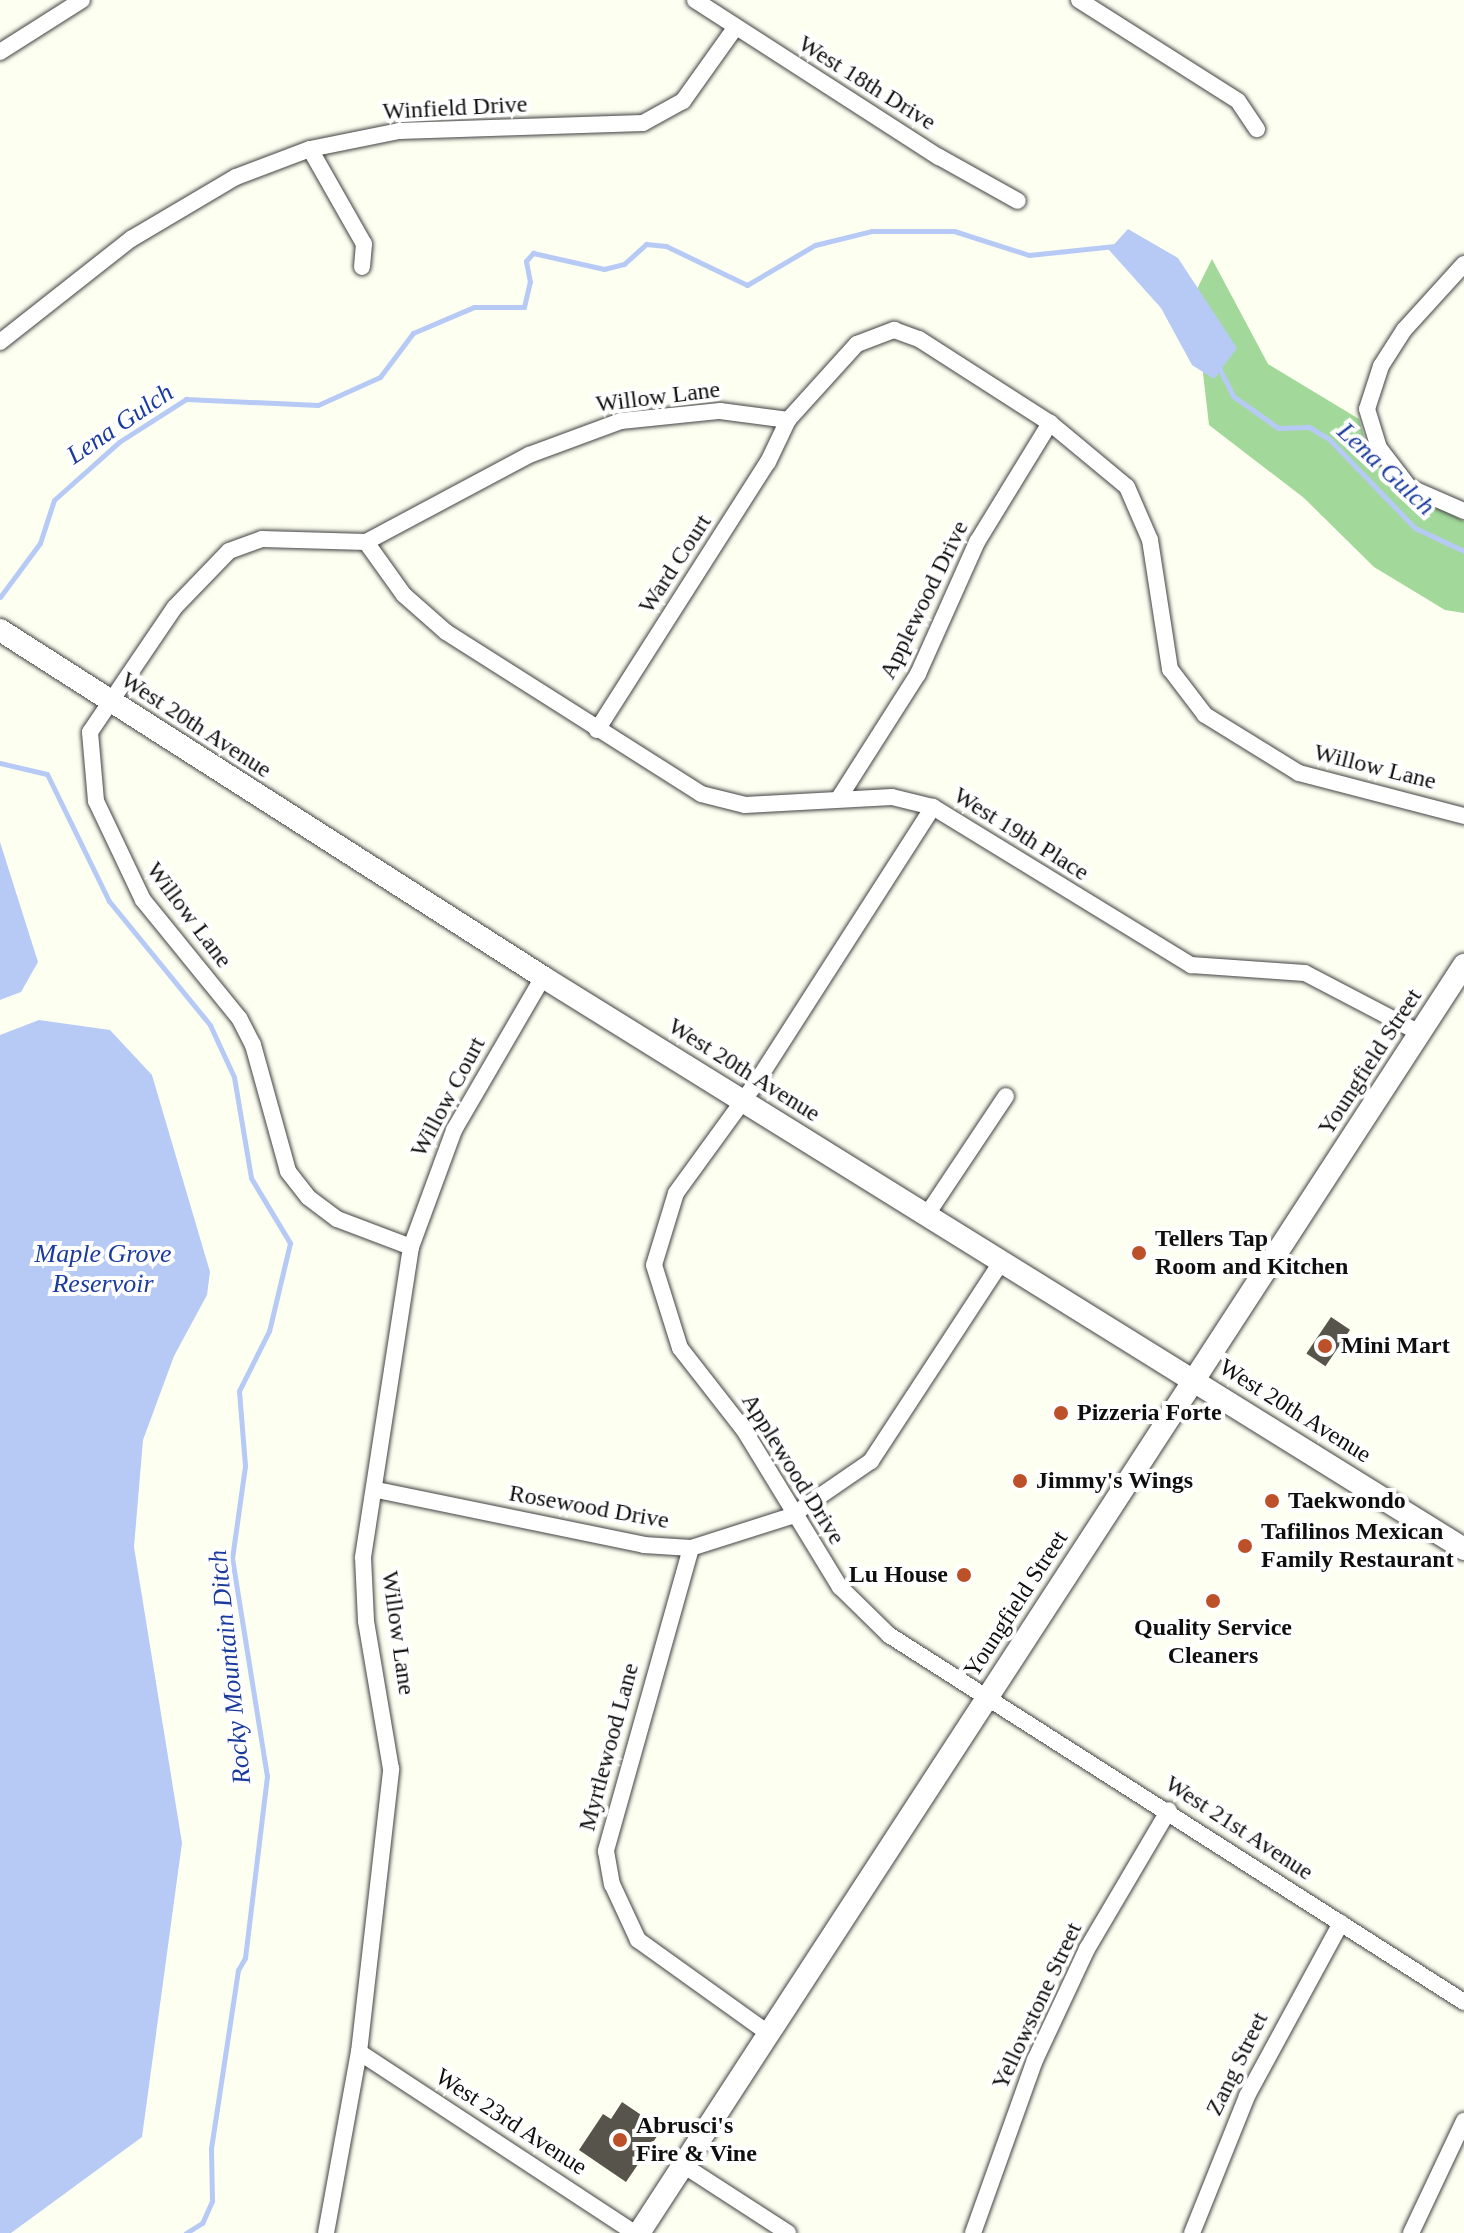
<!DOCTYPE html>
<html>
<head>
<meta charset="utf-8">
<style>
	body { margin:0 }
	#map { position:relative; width:1464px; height:2233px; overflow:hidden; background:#fdfff1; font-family:"Times New Roman",serif }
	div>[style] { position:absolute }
	.forest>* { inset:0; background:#a2d99a }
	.water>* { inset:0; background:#b6caf5 }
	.stream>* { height:5px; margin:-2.5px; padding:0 2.5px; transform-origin:2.5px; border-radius:2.5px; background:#b6caf5 }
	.building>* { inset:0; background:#57544b; transform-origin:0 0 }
	.roads { filter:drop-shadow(0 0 2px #424242) drop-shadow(0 0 2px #424242) }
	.minor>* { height:16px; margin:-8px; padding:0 8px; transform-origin:8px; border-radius:8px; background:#fff }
	.tertiary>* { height:22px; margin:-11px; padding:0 11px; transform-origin:11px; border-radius:11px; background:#fff }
	.dots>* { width:22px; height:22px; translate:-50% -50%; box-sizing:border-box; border:4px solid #fff; border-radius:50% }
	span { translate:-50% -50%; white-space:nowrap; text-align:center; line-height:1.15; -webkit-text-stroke:8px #fff; paint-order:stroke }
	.street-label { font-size:24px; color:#0f0f0f }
	.poi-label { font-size:24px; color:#0f0f0f; font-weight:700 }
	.left { translate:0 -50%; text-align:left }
	.right { translate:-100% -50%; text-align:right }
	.water-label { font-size:26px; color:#1a3a9e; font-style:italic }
</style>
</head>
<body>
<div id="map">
	<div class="forest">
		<i style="clip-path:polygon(1212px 259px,1268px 364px,1359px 419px,1368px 450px,1404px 491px,1464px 521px,1464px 613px,1445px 610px,1374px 567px,1304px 498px,1209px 425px,1194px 295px)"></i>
	</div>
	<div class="water">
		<i style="clip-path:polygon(1128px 229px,1178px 258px,1237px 348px,1214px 379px,1192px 365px,1161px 308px,1109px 250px)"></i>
		<i style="clip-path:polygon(0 842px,38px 962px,21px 992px,0 1000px)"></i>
		<i style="clip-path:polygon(39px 1020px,110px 1030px,152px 1075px,210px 1272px,207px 1295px,174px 1356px,143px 1440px,134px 1547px,182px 1843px,142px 2137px,11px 2233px,0 2233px,0 1035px)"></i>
	</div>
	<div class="stream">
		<i style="left:1217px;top:364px;width:36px;rotate:63deg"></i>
		<i style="left:1233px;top:396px;width:55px;rotate:35.4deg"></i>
		<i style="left:1278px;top:428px;width:31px;rotate:-2deg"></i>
		<i style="left:1309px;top:427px;width:23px;rotate:31deg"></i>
		<i style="left:1329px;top:439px;width:124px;rotate:46deg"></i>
		<i style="left:1415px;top:528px;width:54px;rotate:25.1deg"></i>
		<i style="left:0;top:597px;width:67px;rotate:-53.5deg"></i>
		<i style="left:40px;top:543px;width:45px;rotate:-72deg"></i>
		<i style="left:54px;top:500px;width:87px;rotate:-41.7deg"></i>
		<i style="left:119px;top:442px;width:80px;rotate:-32.7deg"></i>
		<i style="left:186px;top:399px;width:132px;rotate:2.6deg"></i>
		<i style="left:318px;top:405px;width:68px;rotate:-24.3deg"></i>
		<i style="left:380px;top:377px;width:55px;rotate:-53.1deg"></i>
		<i style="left:413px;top:333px;width:66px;rotate:-23.1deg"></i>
		<i style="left:474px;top:307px;width:50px"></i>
		<i style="left:524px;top:307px;width:26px;rotate:-77deg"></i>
		<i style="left:530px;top:282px;width:21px;rotate:-101deg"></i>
		<i style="left:526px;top:261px;width:11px;rotate:-49deg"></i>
		<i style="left:533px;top:253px;width:73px;rotate:12.7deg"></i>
		<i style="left:604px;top:269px;width:21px;rotate:-14deg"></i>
		<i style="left:624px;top:264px;width:30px;rotate:-42deg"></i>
		<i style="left:646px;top:244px;width:20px;rotate:6deg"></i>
		<i style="left:666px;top:246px;width:90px;rotate:25.7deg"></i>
		<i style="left:747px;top:285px;width:79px;rotate:-30.5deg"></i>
		<i style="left:815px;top:245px;width:59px;rotate:-13.8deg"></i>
		<i style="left:872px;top:231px;width:82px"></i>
		<i style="left:954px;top:231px;width:79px;rotate:17.7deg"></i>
		<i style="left:1029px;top:255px;width:96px;rotate:-6deg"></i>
		<i style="left:0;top:763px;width:48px;rotate:13.2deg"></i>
		<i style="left:47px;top:774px;width:141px;rotate:64deg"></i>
		<i style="left:109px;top:901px;width:160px;rotate:50.8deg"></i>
		<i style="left:210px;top:1025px;width:57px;rotate:65.2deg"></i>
		<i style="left:234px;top:1077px;width:102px;rotate:80.4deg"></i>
		<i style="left:251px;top:1178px;width:76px;rotate:59deg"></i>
		<i style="left:290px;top:1243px;width:90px;rotate:103.4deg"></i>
		<i style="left:269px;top:1331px;width:67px;rotate:116.6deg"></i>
		<i style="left:239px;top:1391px;width:75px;rotate:85.4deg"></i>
		<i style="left:245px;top:1466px;width:93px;rotate:98deg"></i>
		<i style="left:232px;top:1558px;width:221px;rotate:80.9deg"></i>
		<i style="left:267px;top:1776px;width:183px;rotate:96.9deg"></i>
		<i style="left:245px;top:1958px;width:14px;rotate:120deg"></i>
		<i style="left:238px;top:1970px;width:181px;rotate:98.6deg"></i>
		<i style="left:211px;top:2149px;width:52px;rotate:88.9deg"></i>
		<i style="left:212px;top:2201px;width:24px;rotate:114deg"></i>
		<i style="left:202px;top:2223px;width:19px;rotate:148deg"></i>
	</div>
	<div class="building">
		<i style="left:1331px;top:1317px;width:23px;height:44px;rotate:34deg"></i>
		<i style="clip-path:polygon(622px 2102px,662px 2129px,626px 2182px,579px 2150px,603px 2114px,611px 2119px)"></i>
	</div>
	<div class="roads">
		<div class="minor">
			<i style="left:695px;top:0;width:290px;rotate:32.8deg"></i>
			<i style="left:939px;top:157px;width:90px;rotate:29.1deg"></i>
			<i style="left:1079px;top:0;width:188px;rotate:32.4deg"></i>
			<i style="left:1238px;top:101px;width:34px;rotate:56deg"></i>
			<i style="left:0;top:52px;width:97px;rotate:-32.4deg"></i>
			<i style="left:310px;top:149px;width:109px;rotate:60.4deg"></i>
			<i style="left:364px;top:244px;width:23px;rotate:95deg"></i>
			<i style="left:1464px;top:264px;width:89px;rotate:132.3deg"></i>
			<i style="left:1404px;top:330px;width:43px;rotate:122.6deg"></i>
			<i style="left:1381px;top:366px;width:45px;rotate:108deg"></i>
			<i style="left:1367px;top:409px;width:41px;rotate:72.9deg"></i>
			<i style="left:1379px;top:448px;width:49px;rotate:52.4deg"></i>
			<i style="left:1409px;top:487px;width:60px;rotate:23.6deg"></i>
			<i style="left:0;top:342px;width:167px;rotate:-38.2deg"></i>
			<i style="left:131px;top:239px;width:122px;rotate:-30.6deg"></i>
			<i style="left:236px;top:177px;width:79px;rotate:-20.7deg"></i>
			<i style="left:310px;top:149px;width:91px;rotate:-11.4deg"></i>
			<i style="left:399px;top:131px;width:244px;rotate:-1.9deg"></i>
			<i style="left:643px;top:123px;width:46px;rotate:-28.8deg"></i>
			<i style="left:683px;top:101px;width:90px;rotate:-54.5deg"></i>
			<i style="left:366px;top:542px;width:65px;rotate:54.4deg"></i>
			<i style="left:404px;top:595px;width:56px;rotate:41.4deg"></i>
			<i style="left:446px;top:632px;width:302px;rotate:32.4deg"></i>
			<i style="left:701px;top:794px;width:45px;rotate:14deg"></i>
			<i style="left:745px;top:805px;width:147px;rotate:-3.1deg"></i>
			<i style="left:892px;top:797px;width:42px;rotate:13.7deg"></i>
			<i style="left:933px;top:807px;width:303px;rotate:31.5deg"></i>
			<i style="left:1191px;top:965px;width:114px;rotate:4deg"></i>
			<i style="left:1305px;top:973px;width:130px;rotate:27.6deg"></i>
			<i style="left:597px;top:730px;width:318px;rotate:-57.5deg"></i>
			<i style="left:768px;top:462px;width:47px;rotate:-64.5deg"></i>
			<i style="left:839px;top:798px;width:147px;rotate:-57.5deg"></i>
			<i style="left:918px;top:674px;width:145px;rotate:-65.9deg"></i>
			<i style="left:977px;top:542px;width:140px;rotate:-58.5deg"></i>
			<i style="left:933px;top:807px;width:333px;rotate:122.7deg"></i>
			<i style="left:753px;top:1087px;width:131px;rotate:126deg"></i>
			<i style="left:676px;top:1193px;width:75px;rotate:107deg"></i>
			<i style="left:654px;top:1265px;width:87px;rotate:72.6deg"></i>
			<i style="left:680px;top:1348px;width:104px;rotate:52deg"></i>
			<i style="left:744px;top:1430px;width:184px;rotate:58.6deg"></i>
			<i style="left:840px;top:1587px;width:69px;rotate:44.4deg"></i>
			<i style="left:889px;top:1635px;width:682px;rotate:32.55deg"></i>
			<i style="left:926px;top:1216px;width:144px;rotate:-56.3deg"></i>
			<i style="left:411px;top:1247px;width:79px;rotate:-159.3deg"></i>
			<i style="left:337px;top:1219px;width:36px;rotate:-143deg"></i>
			<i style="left:308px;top:1197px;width:33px;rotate:-128deg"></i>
			<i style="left:288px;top:1171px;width:131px;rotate:-105.5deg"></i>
			<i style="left:253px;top:1045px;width:30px;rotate:-117deg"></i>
			<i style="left:239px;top:1018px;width:152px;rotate:-129.1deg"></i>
			<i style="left:143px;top:900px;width:110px;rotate:-115.4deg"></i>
			<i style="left:96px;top:801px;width:69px;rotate:-95deg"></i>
			<i style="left:90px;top:732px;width:151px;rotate:-55.8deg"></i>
			<i style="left:175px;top:607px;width:78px;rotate:-46deg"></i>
			<i style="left:229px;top:551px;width:35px;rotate:-20deg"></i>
			<i style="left:262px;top:539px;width:104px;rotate:1.7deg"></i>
			<i style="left:366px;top:542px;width:185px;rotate:-28.1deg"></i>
			<i style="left:529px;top:455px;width:98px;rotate:-20.3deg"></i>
			<i style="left:621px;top:421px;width:100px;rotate:-5.8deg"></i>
			<i style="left:720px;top:411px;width:69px;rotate:7.5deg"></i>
			<i style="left:788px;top:420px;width:103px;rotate:-47.8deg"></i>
			<i style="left:857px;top:344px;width:40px;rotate:-21deg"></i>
			<i style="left:894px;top:330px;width:27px;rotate:20deg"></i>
			<i style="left:919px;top:339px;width:156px;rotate:32.7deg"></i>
			<i style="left:1050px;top:423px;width:100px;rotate:39.7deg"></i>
			<i style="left:1127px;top:487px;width:58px;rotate:66.5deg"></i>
			<i style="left:1150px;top:540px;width:131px;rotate:81.2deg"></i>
			<i style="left:1170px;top:669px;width:58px;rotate:52.7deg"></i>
			<i style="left:1205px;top:715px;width:110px;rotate:31.7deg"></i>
			<i style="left:1299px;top:773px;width:171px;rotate:14.6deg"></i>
			<i style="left:377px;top:1490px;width:273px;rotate:11.6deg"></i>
			<i style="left:644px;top:1545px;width:47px;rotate:3.7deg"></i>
			<i style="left:691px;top:1548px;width:105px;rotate:-17.7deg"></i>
			<i style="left:791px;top:1516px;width:97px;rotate:-34.5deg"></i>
			<i style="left:871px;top:1461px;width:238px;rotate:-56.8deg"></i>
			<i style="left:691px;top:1548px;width:315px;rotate:105.7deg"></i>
			<i style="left:606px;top:1851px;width:34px;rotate:80deg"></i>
			<i style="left:612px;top:1884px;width:62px;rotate:65.1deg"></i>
			<i style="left:638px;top:1940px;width:160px;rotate:35.6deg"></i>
			<i style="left:359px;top:2052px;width:330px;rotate:33.3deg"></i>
			<i style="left:683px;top:2165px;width:125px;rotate:32.9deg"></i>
			<i style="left:326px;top:2233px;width:184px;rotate:-79.7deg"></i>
			<i style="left:359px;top:2052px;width:285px;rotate:-83.5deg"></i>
			<i style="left:391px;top:1769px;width:150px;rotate:-99.6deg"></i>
			<i style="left:366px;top:1621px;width:64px;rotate:-92.7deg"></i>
			<i style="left:363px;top:1557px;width:314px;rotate:-81.2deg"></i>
			<i style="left:411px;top:1247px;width:125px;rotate:-69.8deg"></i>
			<i style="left:454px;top:1130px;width:177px;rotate:-59.8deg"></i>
			<i style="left:973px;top:2233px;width:184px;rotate:-70.3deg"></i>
			<i style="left:1035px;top:2060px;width:123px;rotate:-64.9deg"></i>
			<i style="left:1087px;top:1949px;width:161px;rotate:-59.5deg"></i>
			<i style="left:1192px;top:2233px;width:148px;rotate:-68.1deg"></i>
			<i style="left:1247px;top:2096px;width:197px;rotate:-61.5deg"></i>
			<i style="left:1411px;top:2233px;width:124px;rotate:-64.7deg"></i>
		</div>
		<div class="tertiary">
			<i style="left:0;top:630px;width:644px;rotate:32.58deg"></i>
			<i style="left:543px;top:977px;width:1084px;rotate:31.84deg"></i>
			<i style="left:639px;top:2233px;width:1513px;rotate:-56.95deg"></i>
		</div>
	</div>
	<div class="dots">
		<i style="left:1139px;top:1253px;background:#bc5129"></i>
		<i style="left:1325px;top:1346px;background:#bc5129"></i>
		<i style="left:1061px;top:1413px;background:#bc5129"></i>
		<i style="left:1020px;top:1481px;background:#bc5129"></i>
		<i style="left:1272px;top:1501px;background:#bc5129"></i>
		<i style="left:1245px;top:1546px;background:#bc5129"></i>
		<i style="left:964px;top:1575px;background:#bc5129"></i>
		<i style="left:1213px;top:1601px;background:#bc5129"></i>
		<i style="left:620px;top:2140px;background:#bc5129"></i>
	</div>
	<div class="street-label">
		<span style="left:867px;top:83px;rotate:32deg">West 18th Drive</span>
		<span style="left:455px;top:108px;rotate:-3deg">Winfield Drive</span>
		<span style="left:658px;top:397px;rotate:-7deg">Willow Lane</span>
		<span style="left:675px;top:564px;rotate:-57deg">Ward Court</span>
		<span style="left:924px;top:600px;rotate:-64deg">Applewood Drive</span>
		<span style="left:196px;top:725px;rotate:33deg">West 20th Avenue</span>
		<span style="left:1375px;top:767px;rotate:14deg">Willow Lane</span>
		<span style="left:1021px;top:834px;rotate:32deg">West 19th Place</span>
		<span style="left:189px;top:915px;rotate:53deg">Willow Lane</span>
		<span style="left:1370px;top:1062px;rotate:-57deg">Youngfield Street</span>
		<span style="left:744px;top:1070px;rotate:32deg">West 20th Avenue</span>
		<span style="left:448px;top:1097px;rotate:-62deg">Willow Court</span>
		<span style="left:1295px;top:1411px;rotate:32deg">West 20th Avenue</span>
		<span style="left:793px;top:1469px;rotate:58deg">Applewood Drive</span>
		<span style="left:589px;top:1507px;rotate:10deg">Rosewood Drive</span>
		<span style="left:1016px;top:1604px;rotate:-57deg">Youngfield Street</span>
		<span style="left:398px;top:1633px;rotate:82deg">Willow Lane</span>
		<span style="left:609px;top:1747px;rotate:-75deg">Myrtlewood Lane</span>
		<span style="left:1239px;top:1828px;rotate:33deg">West 21st Avenue</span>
		<span style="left:1037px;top:2006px;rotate:-65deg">Yellowstone Street</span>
		<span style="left:1237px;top:2064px;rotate:-64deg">Zang Street</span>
		<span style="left:511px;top:2122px;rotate:33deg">West 23rd Avenue</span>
	</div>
	<div class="poi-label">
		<span class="left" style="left:1155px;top:1253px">Tellers Tap<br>Room and Kitchen</span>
		<span class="left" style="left:1341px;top:1346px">Mini Mart</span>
		<span class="left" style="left:1077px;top:1413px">Pizzeria Forte</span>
		<span class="left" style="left:1036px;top:1481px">Jimmy's Wings</span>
		<span class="left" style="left:1288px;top:1501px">Taekwondo</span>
		<span class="left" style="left:1261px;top:1546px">Tafilinos Mexican<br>Family Restaurant</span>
		<span class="right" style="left:948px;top:1575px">Lu House</span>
		<span style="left:1213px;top:1642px">Quality Service<br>Cleaners</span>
		<span class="left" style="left:636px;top:2140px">Abrusci's<br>Fire &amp; Vine</span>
	</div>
	<div class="water-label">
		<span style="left:120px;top:424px;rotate:-34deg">Lena Gulch</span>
		<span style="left:1386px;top:469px;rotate:43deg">Lena Gulch</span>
		<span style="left:103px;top:1269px">Maple Grove<br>Reservoir</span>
		<span style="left:230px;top:1667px;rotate:-96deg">Rocky Mountain Ditch</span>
	</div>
</div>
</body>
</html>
